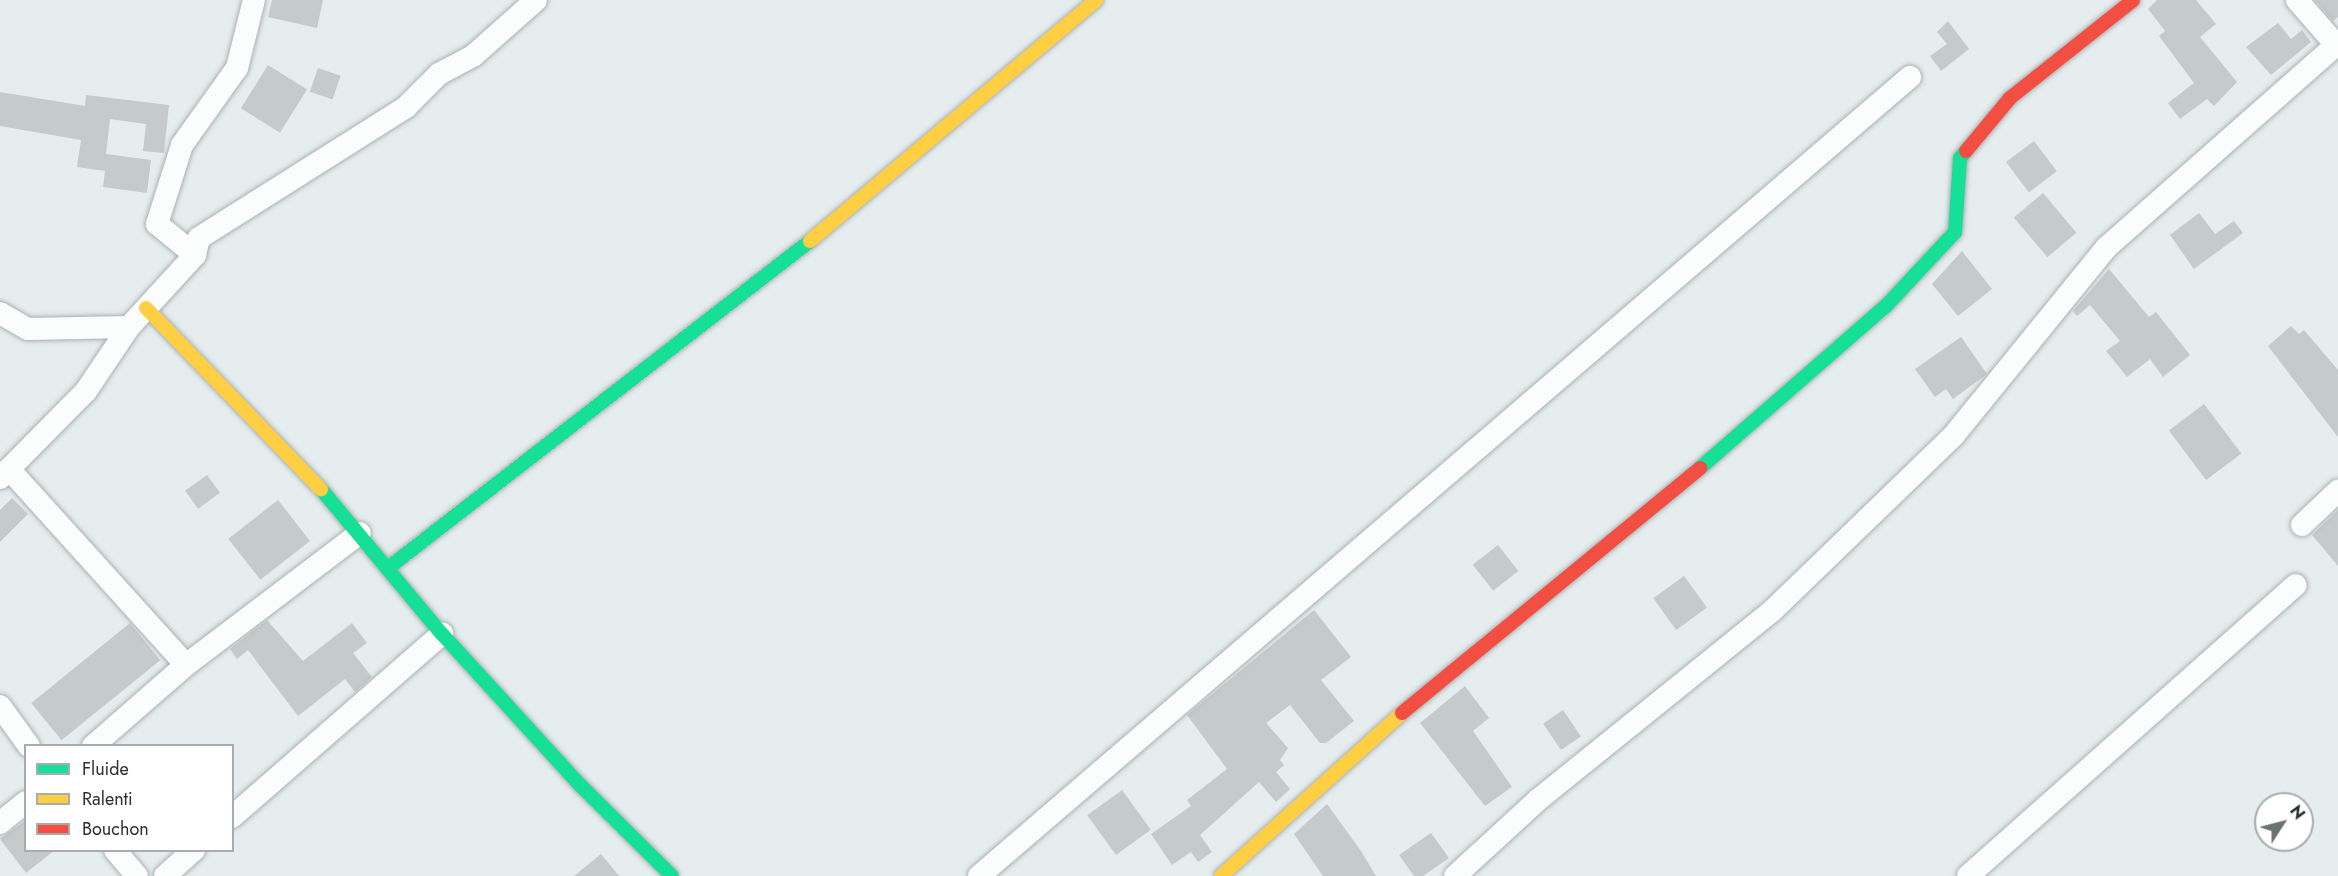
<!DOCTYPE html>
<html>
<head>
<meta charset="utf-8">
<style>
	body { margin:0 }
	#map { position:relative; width:2338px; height:876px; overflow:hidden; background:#e6edee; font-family:Jost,sans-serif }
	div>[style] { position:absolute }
	.building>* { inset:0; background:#c5cacb; transform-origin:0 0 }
	.roads { filter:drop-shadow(0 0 2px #acb1b2) drop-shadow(0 0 2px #acb1b2) }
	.street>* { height:22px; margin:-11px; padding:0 11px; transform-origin:11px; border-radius:11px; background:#fbfcfc }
	.fast>* { height:14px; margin:-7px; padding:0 7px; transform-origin:7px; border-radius:7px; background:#16e098 }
	.slow>* { height:14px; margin:-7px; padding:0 7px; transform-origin:7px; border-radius:7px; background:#ffcf43 }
	.jam>* { height:14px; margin:-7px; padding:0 7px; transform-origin:7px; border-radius:7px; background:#f24e42 }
	span { translate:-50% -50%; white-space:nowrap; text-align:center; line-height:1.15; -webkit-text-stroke:5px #fff; paint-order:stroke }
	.legend { position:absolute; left:24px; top:744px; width:210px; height:108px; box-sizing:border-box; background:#fff; border:2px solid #a9acac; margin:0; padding:8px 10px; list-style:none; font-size:18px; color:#292f2f }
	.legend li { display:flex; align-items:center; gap:12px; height:30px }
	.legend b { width:30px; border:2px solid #a9acac }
	.north { position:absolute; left:2254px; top:792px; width:60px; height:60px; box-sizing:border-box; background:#fff; border:2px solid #a9acac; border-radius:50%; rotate:54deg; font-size:16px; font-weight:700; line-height:24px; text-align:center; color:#292f2f }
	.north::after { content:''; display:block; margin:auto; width:21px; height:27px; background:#6b7272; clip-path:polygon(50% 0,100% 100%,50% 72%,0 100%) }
</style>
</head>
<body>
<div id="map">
	<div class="building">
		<i style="clip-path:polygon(272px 0,323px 0,317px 28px,268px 17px)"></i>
		<i style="clip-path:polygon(2157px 0,2196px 0,2216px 24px,2200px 37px,2237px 82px,2214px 106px,2207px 99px,2180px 119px,2168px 103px,2194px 83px,2159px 36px,2165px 31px,2148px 9px)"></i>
		<i style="clip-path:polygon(2315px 0,2338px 0,2338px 17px,2333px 21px)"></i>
		<i style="clip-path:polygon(1948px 21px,1969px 49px,1941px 71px,1930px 56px,1947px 44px,1937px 32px)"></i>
		<i style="clip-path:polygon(2278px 23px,2291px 39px,2302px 30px,2311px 42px,2271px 75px,2246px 47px)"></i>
		<i style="left:268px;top:65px;width:46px;height:51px;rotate:32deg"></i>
		<i style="left:318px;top:68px;width:24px;height:25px;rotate:19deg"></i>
		<i style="clip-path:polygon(0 92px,85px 106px,86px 95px,169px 105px,164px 153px,143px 151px,146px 124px,110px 119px,106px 154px,151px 160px,147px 193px,103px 187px,105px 171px,77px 167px,81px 140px,0 126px)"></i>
		<i style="left:2034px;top:141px;width:38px;height:35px;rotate:53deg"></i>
		<i style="left:2043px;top:193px;width:52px;height:38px;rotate:50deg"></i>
		<i style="clip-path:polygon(2199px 213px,2215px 234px,2234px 221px,2243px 233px,2194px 269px,2170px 235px)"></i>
		<i style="clip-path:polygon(1962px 251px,1992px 289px,1958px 316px,1932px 284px)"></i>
		<i style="clip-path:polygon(2109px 269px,2149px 317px,2156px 312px,2190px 355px,2163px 377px,2150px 359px,2127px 377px,2106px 351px,2120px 341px,2090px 305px,2077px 316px,2073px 311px)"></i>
		<i style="clip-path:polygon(2291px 326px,2299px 334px,2304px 330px,2338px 370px,2338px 437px,2268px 346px)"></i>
		<i style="clip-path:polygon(1961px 337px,1987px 374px,1953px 399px,1946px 389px,1935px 397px,1915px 369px)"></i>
		<i style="left:2204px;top:404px;width:62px;height:44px;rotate:53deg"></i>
		<i style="left:207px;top:475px;width:22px;height:27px;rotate:54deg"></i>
		<i style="clip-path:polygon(12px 498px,28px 514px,0 542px,0 510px)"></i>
		<i style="left:278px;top:500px;width:52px;height:63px;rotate:52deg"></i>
		<i style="clip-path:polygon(2338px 510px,2338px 566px,2312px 535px)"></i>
		<i style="left:1498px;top:545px;width:33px;height:32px;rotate:52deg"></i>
		<i style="left:1684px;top:576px;width:39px;height:38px;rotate:54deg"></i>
		<i style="clip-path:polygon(1314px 610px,1351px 657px,1321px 680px,1354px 721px,1326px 743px,1320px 743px,1290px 705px,1266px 723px,1288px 748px,1280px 760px,1284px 765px,1276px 772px,1290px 789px,1276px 802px,1259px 782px,1200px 835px,1212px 852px,1198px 862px,1191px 852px,1172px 865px,1151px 834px,1191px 806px,1187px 800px,1227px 769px,1187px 715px)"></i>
		<i style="clip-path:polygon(267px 620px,303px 661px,352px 623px,367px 643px,353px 653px,372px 677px,355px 692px,345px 679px,298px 716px,248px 650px,237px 659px,230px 649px)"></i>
		<i style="left:130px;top:623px;width:48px;height:127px;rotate:51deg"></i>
		<i style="clip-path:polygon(1465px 686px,1489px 718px,1473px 731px,1512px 787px,1485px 806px,1420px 723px)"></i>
		<i style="left:1563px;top:710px;width:32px;height:24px;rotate:56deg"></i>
		<i style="left:1122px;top:790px;width:49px;height:43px;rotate:54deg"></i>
		<i style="clip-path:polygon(1327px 804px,1361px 851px,1376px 876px,1323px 876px,1294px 834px)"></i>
		<i style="clip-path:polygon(26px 820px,26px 850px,55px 850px,26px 873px,0 839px)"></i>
		<i style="clip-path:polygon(1431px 833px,1449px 858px,1423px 876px,1414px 876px,1399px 855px)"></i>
		<i style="clip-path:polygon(601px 854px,619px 876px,574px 876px)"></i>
	</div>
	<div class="roads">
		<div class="street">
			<i style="left:2297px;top:0;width:62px;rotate:48.9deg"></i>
			<i style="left:195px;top:255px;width:49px;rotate:-140.8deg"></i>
			<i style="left:157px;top:224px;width:83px;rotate:-72.4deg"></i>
			<i style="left:182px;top:145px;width:95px;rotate:-54.5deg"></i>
			<i style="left:237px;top:68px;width:70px;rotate:-76deg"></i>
			<i style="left:0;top:313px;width:32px;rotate:30deg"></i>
			<i style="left:28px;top:329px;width:101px;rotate:-1.1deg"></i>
			<i style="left:129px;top:327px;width:98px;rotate:-47.5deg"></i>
			<i style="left:195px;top:255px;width:17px;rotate:-77deg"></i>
			<i style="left:199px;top:238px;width:245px;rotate:-32.3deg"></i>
			<i style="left:406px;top:107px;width:47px;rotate:-45deg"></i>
			<i style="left:439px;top:74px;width:38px;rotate:-28deg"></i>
			<i style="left:473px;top:56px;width:84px;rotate:-41.6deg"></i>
			<i style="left:9px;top:469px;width:264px;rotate:47.9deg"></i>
			<i style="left:0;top:478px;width:122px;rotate:-45.3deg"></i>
			<i style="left:86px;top:391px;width:77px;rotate:-56.1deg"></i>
			<i style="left:2302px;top:525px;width:50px;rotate:-43.4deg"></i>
			<i style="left:0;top:706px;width:49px;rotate:54.1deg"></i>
			<i style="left:93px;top:746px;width:123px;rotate:-41.1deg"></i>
			<i style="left:186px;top:665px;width:218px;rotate:-37.2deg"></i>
			<i style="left:232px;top:817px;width:279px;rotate:-41.1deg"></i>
			<i style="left:0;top:823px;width:33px;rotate:-39deg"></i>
			<i style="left:115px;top:850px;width:34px;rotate:50deg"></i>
			<i style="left:165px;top:876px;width:39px;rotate:-42deg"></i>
			<i style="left:979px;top:876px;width:1227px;rotate:-40.64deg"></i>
			<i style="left:1455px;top:876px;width:114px;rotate:-42.5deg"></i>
			<i style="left:1539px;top:799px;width:299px;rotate:-38.9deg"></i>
			<i style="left:1772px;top:611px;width:253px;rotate:-44deg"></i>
			<i style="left:1954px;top:435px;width:242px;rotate:-50.9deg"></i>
			<i style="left:2107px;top:247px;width:305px;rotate:-41.4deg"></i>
			<i style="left:1968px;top:876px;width:438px;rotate:-41.6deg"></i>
		</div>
		<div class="fast">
			<i style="left:1700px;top:468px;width:247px;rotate:-41.1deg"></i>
			<i style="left:1886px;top:306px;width:101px;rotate:-47deg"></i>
			<i style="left:1955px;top:232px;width:74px;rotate:-86.1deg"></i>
			<i style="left:1960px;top:158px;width:9px;rotate:-49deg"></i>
			<i style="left:321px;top:489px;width:189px;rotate:50.2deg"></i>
			<i style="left:442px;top:634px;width:205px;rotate:47.6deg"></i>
			<i style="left:580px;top:785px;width:129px;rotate:44.7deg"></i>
			<i style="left:388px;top:568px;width:534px;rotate:-37.77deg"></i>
		</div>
		<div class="slow">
			<i style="left:810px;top:241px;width:374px;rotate:-40.1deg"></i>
			<i style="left:146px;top:308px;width:252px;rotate:46deg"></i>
			<i style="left:1221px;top:876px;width:244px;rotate:-42deg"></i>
		</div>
		<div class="jam">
			<i style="left:1966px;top:151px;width:69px;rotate:-50.3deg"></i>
			<i style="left:2010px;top:98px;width:157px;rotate:-38.5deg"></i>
			<i style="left:1402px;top:713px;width:386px;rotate:-39.4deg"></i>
		</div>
	</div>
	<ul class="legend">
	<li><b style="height:8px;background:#16e098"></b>Fluide</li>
	<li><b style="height:8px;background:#ffcf43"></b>Ralenti</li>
	<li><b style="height:8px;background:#f24e42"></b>Bouchon</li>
	</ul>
	<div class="north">N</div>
</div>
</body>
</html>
